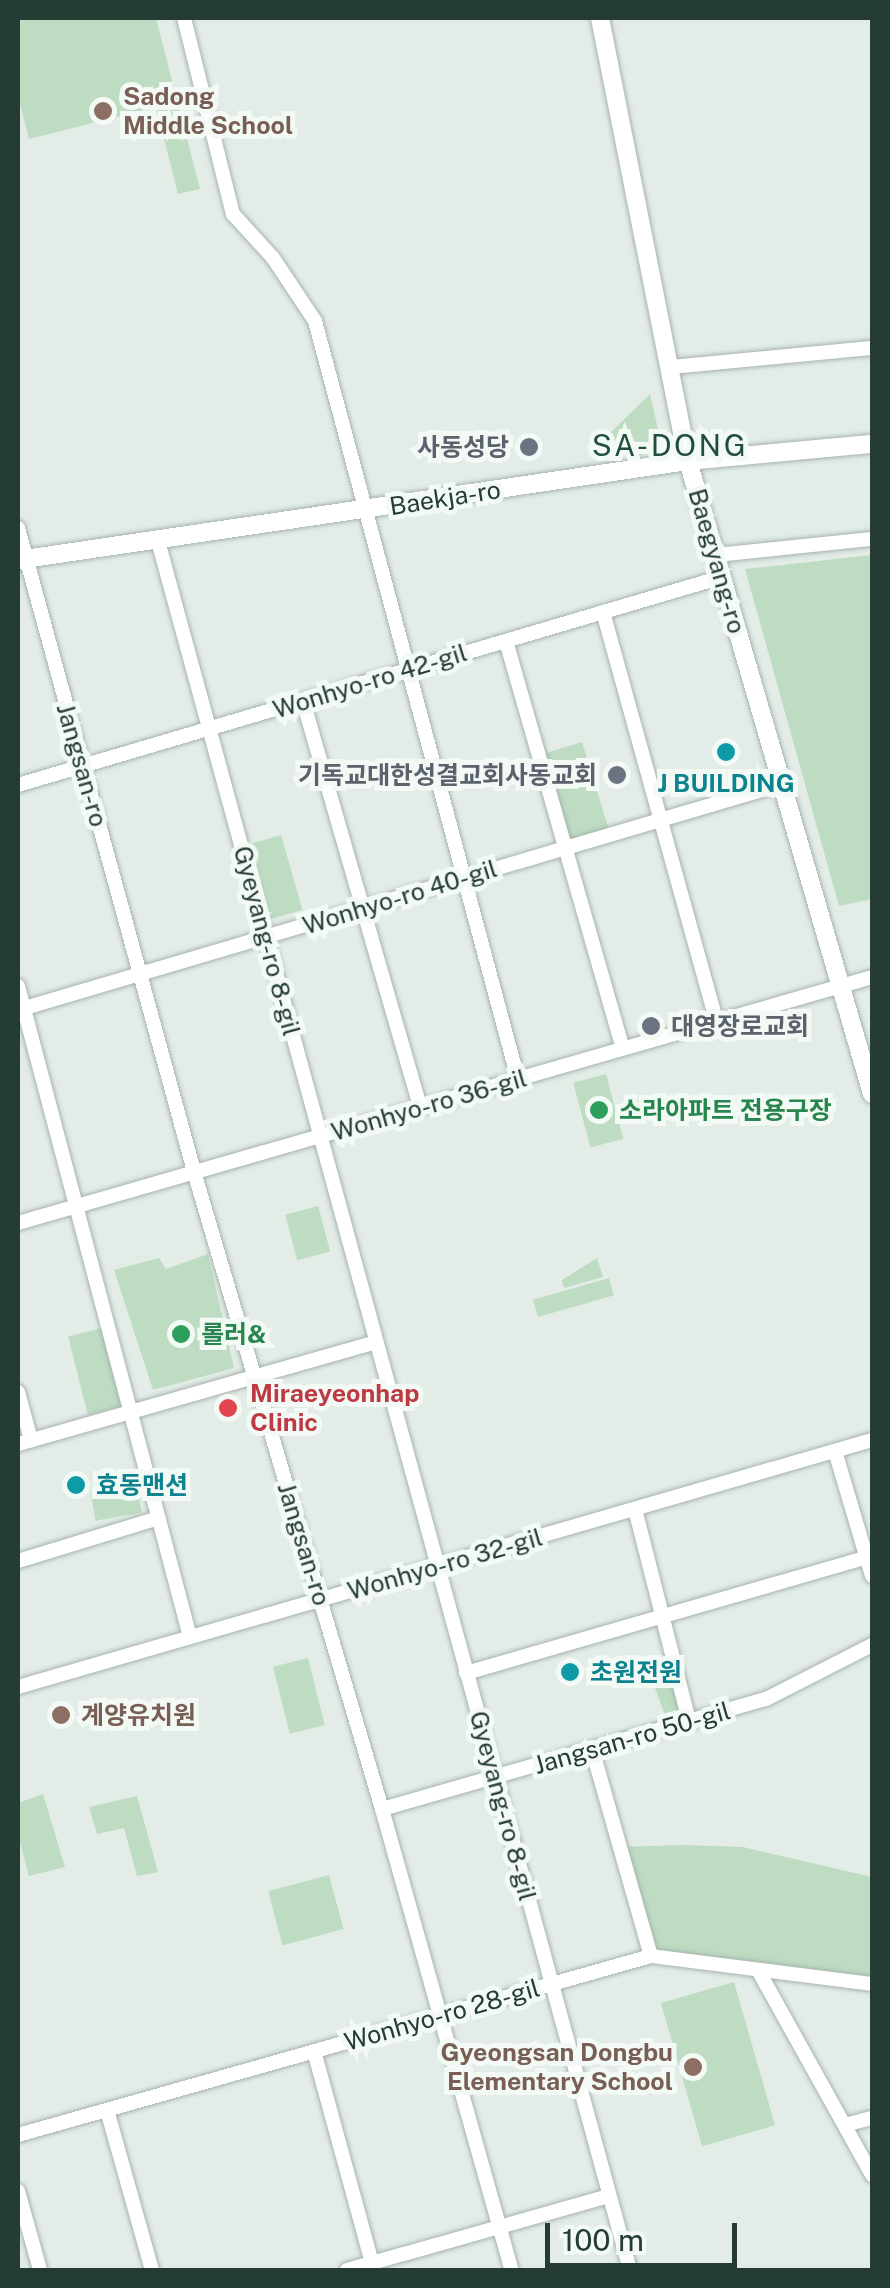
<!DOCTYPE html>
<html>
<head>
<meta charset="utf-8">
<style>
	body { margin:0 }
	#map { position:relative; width:890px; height:2288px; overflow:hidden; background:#e3ece7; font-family:"Public Sans","Noto Sans KR",sans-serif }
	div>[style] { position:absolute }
	.green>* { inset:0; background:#bddcc2; transform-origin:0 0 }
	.roads { filter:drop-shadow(0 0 2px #a6b4ad) drop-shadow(0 0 2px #a6b4ad) }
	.street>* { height:14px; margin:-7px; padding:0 7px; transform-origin:7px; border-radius:7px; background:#fff }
	.secondary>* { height:18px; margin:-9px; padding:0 9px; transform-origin:9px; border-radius:9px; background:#fff }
	.dots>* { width:28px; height:28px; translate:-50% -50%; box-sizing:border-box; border:5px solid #f3f9f5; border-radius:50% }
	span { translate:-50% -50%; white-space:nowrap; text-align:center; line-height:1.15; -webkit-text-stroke:10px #f3f9f5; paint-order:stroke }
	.education-label { font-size:25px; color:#785e54; font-weight:700 }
	.left { translate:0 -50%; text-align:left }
	.right { translate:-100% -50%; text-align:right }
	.worship-label { font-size:25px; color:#5b616d; font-weight:700 }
	.street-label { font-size:25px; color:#243c33 }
	.culture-label { font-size:25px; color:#0d838f; font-weight:700 }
	.leisure-label { font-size:25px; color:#27864d; font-weight:700 }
	.health-label { font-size:25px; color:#be3a42; font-weight:700 }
	.quarter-label { font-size:30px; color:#204e3d; letter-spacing:2.5px }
	.frame { position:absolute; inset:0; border:20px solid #243c33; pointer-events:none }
	.scale { position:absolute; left:545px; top:2223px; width:192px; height:45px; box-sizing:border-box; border:5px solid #243c33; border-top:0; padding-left:12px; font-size:30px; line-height:35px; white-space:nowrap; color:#243c33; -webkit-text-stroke:8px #f3f9f5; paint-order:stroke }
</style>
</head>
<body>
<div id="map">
	<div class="green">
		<i style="clip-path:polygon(18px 18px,156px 18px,200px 189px,178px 194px,156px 107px,29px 139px,18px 96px)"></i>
		<i style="clip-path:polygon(650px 394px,658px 429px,654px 446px,640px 456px,604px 439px)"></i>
		<i style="clip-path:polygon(872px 555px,872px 899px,839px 906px,745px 569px)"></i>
		<i style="left:582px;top:742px;width:93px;height:44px;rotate:73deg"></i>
		<i style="left:281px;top:835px;width:78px;height:39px;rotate:74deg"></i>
		<i style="left:606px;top:1074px;width:67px;height:34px;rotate:75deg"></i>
		<i style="left:318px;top:1206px;width:47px;height:34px;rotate:75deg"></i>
		<i style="clip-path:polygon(208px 1254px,234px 1368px,153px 1390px,114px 1270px,159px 1258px,166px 1269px)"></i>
		<i style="clip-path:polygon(597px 1258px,603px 1277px,564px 1288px,562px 1280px)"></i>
		<i style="left:609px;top:1278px;width:18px;height:79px;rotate:74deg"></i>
		<i style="left:106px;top:1327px;width:81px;height:39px;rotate:76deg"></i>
		<i style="left:137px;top:1485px;width:28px;height:47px;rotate:80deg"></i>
		<i style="left:308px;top:1658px;width:69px;height:36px;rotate:76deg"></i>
		<i style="clip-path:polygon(670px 1667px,681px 1712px,665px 1715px,649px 1672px)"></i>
		<i style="clip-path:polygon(43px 1794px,65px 1867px,29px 1876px,18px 1835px,18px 1803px)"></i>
		<i style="clip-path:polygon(137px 1796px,158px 1872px,137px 1876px,124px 1828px,97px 1834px,89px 1807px)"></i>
		<i style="clip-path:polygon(682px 1845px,743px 1847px,872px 1877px,872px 1983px,651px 1956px,620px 1847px)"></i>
		<i style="left:329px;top:1875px;width:56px;height:63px;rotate:75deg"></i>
		<i style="left:734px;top:1982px;width:149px;height:76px;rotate:74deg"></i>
	</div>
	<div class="roads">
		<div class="street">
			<i style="left:184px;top:18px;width:202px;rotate:76deg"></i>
			<i style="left:233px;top:214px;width:59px;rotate:47.7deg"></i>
			<i style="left:273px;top:258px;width:76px;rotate:56.3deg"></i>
			<i style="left:315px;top:321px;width:785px;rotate:75.01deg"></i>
			<i style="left:670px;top:367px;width:203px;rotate:-5.4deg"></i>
			<i style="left:18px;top:528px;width:671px;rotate:74.7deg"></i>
			<i style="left:195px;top:1175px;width:661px;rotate:73.57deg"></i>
			<i style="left:382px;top:1809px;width:479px;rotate:74.3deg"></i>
			<i style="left:158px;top:541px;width:1792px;rotate:74.73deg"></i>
			<i style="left:716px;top:555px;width:157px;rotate:-5.9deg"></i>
			<i style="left:603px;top:612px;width:426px;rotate:74.5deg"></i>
			<i style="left:506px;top:641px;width:424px;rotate:74deg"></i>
			<i style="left:303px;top:701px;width:423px;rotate:73.9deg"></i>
			<i style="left:18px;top:785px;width:734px;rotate:-16.46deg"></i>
			<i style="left:18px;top:986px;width:673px;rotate:75.2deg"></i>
			<i style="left:18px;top:1010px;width:797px;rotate:-16.48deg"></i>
			<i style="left:18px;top:1223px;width:889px;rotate:-16.07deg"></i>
			<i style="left:18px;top:1392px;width:50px;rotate:74.8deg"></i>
			<i style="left:18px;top:1444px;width:372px;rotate:-15.9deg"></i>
			<i style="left:835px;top:1451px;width:130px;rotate:73.5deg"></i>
			<i style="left:635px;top:1509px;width:219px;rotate:75.7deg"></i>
			<i style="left:18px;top:1561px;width:147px;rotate:-17deg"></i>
			<i style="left:466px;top:1673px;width:417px;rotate:-16.1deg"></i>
			<i style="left:18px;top:1687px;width:889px;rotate:-16.13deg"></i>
			<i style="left:592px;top:1749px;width:215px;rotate:74.1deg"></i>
			<i style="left:382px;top:1809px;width:399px;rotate:-16deg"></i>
			<i style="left:766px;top:1699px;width:119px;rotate:-27deg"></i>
			<i style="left:758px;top:1970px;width:235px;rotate:60.9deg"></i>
			<i style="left:314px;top:2051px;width:227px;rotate:74.7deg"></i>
			<i style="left:107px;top:2110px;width:166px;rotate:74.3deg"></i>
			<i style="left:845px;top:2125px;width:28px;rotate:-15deg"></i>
			<i style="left:18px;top:2135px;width:658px;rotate:-15.79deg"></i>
			<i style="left:651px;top:1956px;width:223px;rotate:7.2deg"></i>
			<i style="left:18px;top:2191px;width:82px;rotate:74.4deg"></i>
			<i style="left:347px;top:2270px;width:272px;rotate:-15.8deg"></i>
		</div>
		<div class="secondary">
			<i style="left:600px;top:18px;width:452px;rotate:78.8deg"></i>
			<i style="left:688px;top:461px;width:659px;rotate:73.79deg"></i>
			<i style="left:18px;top:560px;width:677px;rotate:-8.41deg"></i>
			<i style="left:688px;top:461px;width:185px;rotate:-5.3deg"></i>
		</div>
	</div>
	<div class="dots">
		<i style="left:103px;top:111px;background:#8d6e63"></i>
		<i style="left:529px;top:447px;background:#6b7280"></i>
		<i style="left:726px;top:752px;background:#0f9aa8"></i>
		<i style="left:617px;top:775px;background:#6b7280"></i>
		<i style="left:651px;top:1026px;background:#6b7280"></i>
		<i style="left:599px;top:1110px;background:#2e9e5b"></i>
		<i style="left:181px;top:1334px;background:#2e9e5b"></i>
		<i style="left:228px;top:1408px;background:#e0444e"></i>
		<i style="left:76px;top:1485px;background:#0f9aa8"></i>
		<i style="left:570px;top:1672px;background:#0f9aa8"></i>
		<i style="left:61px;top:1715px;background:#8d6e63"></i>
		<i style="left:693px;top:2067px;background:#8d6e63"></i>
	</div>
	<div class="education-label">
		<span class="left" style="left:123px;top:111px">Sadong<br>Middle School</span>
		<span class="left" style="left:81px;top:1715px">계양유치원</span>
		<span class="right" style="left:673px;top:2067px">Gyeongsan Dongbu<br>Elementary School</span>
	</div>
	<div class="worship-label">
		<span class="right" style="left:509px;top:447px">사동성당</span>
		<span class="right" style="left:597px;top:775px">기독교대한성결교회사동교회</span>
		<span class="left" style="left:671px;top:1026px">대영장로교회</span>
	</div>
	<div class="street-label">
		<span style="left:445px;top:498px;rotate:-9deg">Baekja-ro</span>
		<span style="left:717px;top:561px;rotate:74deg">Baegyang-ro</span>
		<span style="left:370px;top:681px;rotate:-17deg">Wonhyo-ro 42-gil</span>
		<span style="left:82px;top:765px;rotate:74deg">Jangsan-ro</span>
		<span style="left:400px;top:897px;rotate:-17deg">Wonhyo-ro 40-gil</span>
		<span style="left:267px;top:941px;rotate:75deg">Gyeyang-ro 8-gil</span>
		<span style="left:429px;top:1105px;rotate:-16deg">Wonhyo-ro 36-gil</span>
		<span style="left:304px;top:1544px;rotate:73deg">Jangsan-ro</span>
		<span style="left:445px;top:1564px;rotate:-16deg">Wonhyo-ro 32-gil</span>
		<span style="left:632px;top:1738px;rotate:-16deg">Jangsan-ro 50-gil</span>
		<span style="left:503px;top:1806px;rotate:75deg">Gyeyang-ro 8-gil</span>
		<span style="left:442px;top:2015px;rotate:-16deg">Wonhyo-ro 28-gil</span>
	</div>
	<div class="culture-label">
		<span style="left:726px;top:783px">J BUILDING</span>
		<span class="left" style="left:96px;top:1485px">효동맨션</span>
		<span class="left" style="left:590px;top:1672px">초원전원</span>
	</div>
	<div class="leisure-label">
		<span class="left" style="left:619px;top:1110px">소라아파트 전용구장</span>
		<span class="left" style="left:201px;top:1334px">롤러&amp;</span>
	</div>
	<div class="health-label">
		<span class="left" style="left:250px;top:1408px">Miraeyeonhap<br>Clinic</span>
	</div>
	<div class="quarter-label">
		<span style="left:670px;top:445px">SA-DONG</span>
	</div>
	<div class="frame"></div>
	<div class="scale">100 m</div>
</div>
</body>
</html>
